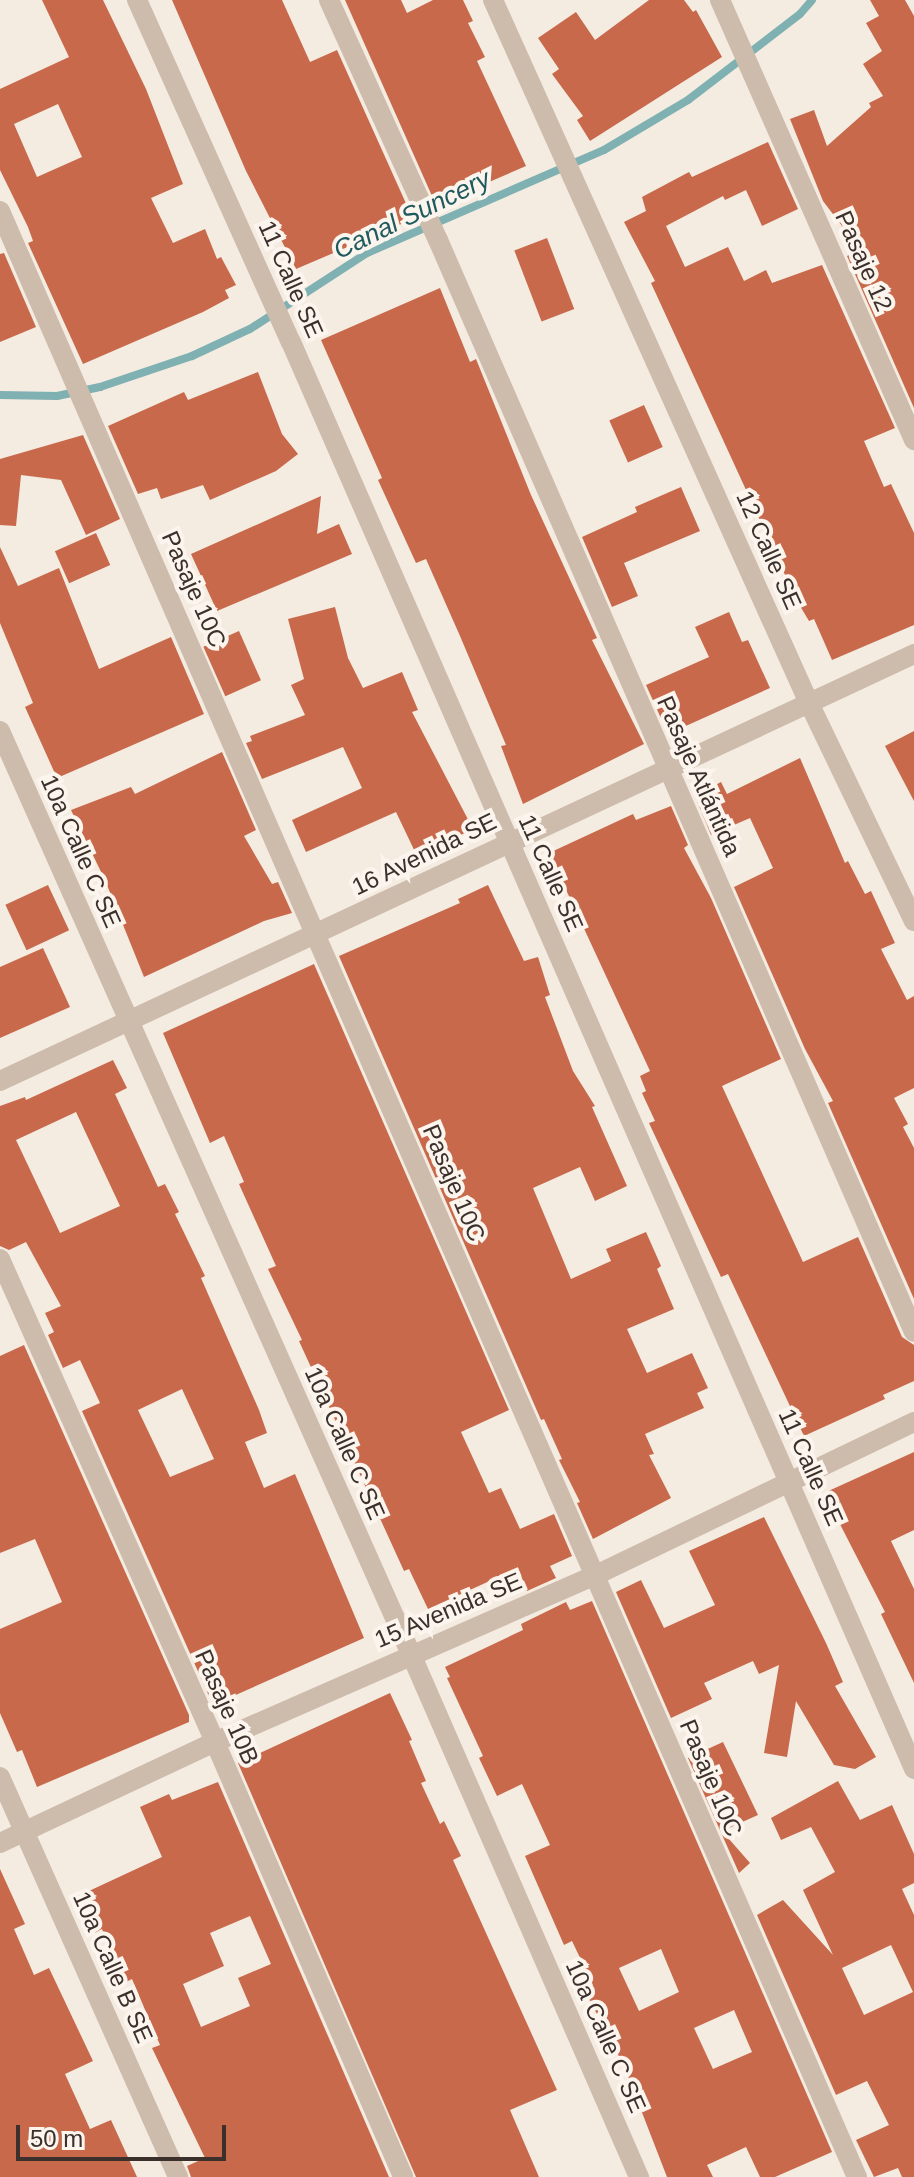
<!DOCTYPE html>
<html>
<head>
<meta charset="utf-8">
<style>
	body { margin:0 }
	#map { position:relative; width:914px; height:2177px; overflow:hidden; background:#f4ebe1; font-family:Arial,sans-serif }
	div>[style] { position:absolute }
	.stream>* { height:8px; margin:-4px; padding:0 4px; transform-origin:4px; border-radius:4px; background:#7fb0b2 }
	.building>* { inset:0; background:#c8694b; transform-origin:0 0 }
	.minor>* { height:20px; margin:-10px; padding:0 10px; transform-origin:10px; border-radius:10px; background:#cdbbac }
	span { translate:-50% -50%; white-space:nowrap; text-align:center; line-height:1.15; -webkit-text-stroke:8px #fbf5ee; paint-order:stroke }
	.street-label { font-size:24px; color:#3b302b }
	.water-label { font-size:26px; color:#1f5a5e; font-style:italic }
	.scale { position:absolute; left:16px; top:2125px; width:210px; height:36px; box-sizing:border-box; border:4px solid #3b302b; border-top:0; padding-left:10px; font-size:24px; line-height:28px; white-space:nowrap; color:#3b302b; -webkit-text-stroke:6px #fbf5ee; paint-order:stroke }
</style>
</head>
<body>
<div id="map">
	<div class="stream">
		<i style="left:0;top:395px;width:57px;rotate:1deg"></i>
		<i style="left:57px;top:396px;width:44px;rotate:-11.8deg"></i>
		<i style="left:100px;top:387px;width:97px;rotate:-18.6deg"></i>
		<i style="left:192px;top:356px;width:64px;rotate:-25deg"></i>
		<i style="left:250px;top:329px;width:140px;rotate:-33deg"></i>
		<i style="left:367px;top:253px;width:258px;rotate:-23.5deg"></i>
		<i style="left:604px;top:150px;width:98px;rotate:-30.8deg"></i>
		<i style="left:688px;top:100px;width:141px;rotate:-37.5deg"></i>
		<i style="left:800px;top:14px;width:18px;rotate:-49deg"></i>
	</div>
	<div class="building">
		<i style="clip-path:polygon(evenodd,42px 0,103px 0,146px 89px,183px 184px,151px 198px,173px 243px,205px 229px,217px 259px,221px 257px,236px 285px,225px 290px,229px 298px,203px 312px,83px 364px,28px 243px,33px 241px,28px 227px,0 170px,0 89px,69px 57px,42px 0,58px 104px,82px 157px,37px 177px,14px 124px,58px 104px)"></i>
		<i style="clip-path:polygon(172px 0,282px 0,310px 62px,337px 50px,413px 219px,296px 269px,246px 171px)"></i>
		<i style="clip-path:polygon(345px 0,401px 0,407px 13px,433px 0,463px 0,473px 21px,468px 23px,485px 57px,477px 61px,526px 166px,436px 205px)"></i>
		<i style="clip-path:polygon(649px 0,684px 0,693px 12px,696px 10px,722px 57px,590px 141px,577px 120px,583px 116px,552px 74px,559px 69px,538px 38px,576px 12px,595px 40px)"></i>
		<i style="clip-path:polygon(870px 0,905px 0,914px 16px,914px 408px,847px 256px,861px 251px,823px 201px,790px 119px,814px 110px,827px 146px,871px 107px,869px 103px,883px 96px,863px 64px,882px 51px,866px 23px,879px 16px)"></i>
		<i style="clip-path:polygon(768px 142px,798px 209px,762px 226px,746px 190px,725px 200px,723px 196px,666px 226px,685px 267px,728px 247px,744px 281px,766px 270px,772px 283px,822px 265px,895px 428px,864px 441px,884px 487px,891px 484px,914px 533px,914px 625px,832px 660px,814px 619px,809px 621px,797px 601px,651px 283px,655px 281px,624px 222px,646px 211px,642px 197px,689px 172px,692px 177px)"></i>
		<i style="left:547px;top:238px;width:76px;height:35px;rotate:69deg"></i>
		<i style="clip-path:polygon(4px 253px,36px 327px,0 342px,0 254px)"></i>
		<i style="clip-path:polygon(440px 288px,470px 362px,476px 359px,531px 495px,597px 638px,592px 640px,644px 744px,523px 804px,501px 746px,506px 745px,460px 636px,426px 559px,416px 563px,378px 480px,382px 478px,321px 340px)"></i>
		<i style="clip-path:polygon(258px 372px,282px 434px,298px 454px,276px 471px,210px 500px,203px 485px,161px 499px,157px 488px,138px 494px,108px 426px,184px 392px,188px 400px)"></i>
		<i style="left:644px;top:405px;width:46px;height:38px;rotate:66deg"></i>
		<i style="clip-path:polygon(83px 435px,120px 519px,86px 535px,61px 480px,21px 475px,16px 526px,0 525px,0 459px)"></i>
		<i style="clip-path:polygon(681px 487px,700px 531px,624px 563px,638px 596px,612px 607px,582px 537px,637px 512px,635px 507px)"></i>
		<i style="clip-path:polygon(321px 496px,317px 534px,339px 524px,352px 554px,217px 611px,191px 554px)"></i>
		<i style="left:96px;top:533px;width:35px;height:45px;rotate:66deg"></i>
		<i style="clip-path:polygon(0 547px,18px 586px,59px 568px,99px 669px,171px 637px,204px 714px,57px 778px,25px 707px,33px 703px,0 623px)"></i>
		<i style="clip-path:polygon(335px 607px,348px 658px,363px 688px,402px 672px,418px 710px,412px 712px,473px 829px,417px 856px,396px 812px,306px 852px,292px 820px,362px 788px,343px 747px,262px 779px,246px 743px,252px 741px,250px 736px,305px 715px,291px 685px,304px 679px,288px 619px)"></i>
		<i style="clip-path:polygon(729px 612px,742px 642px,748px 640px,770px 688px,668px 734px,646px 685px,709px 657px,695px 627px)"></i>
		<i style="left:239px;top:631px;width:54px;height:39px;rotate:66deg"></i>
		<i style="clip-path:polygon(914px 731px,914px 801px,885px 746px)"></i>
		<i style="clip-path:polygon(222px 752px,256px 830px,244px 836px,272px 884px,278px 882px,292px 913px,264px 921px,144px 977px,105px 880px,71px 810px,131px 787px,135px 794px)"></i>
		<i style="clip-path:polygon(800px 758px,845px 863px,848px 861px,865px 894px,871px 891px,895px 943px,881px 949px,907px 1000px,914px 996px,914px 1088px,894px 1098px,908px 1124px,903px 1127px,914px 1148px,914px 1299px,828px 1103px,833px 1101px,805px 1049px,734px 887px,773px 868px,750px 818px,711px 835px,695px 796px,721px 782px,727px 794px)"></i>
		<i style="clip-path:polygon(671px 806px,688px 845px,684px 848px,711px 898px,781px 1059px,722px 1086px,803px 1262px,858px 1237px,902px 1337px,914px 1345px,914px 1381px,883px 1395px,885px 1399px,804px 1436px,728px 1274px,721px 1277px,649px 1123px,655px 1121px,642px 1093px,646px 1091px,640px 1076px,650px 1071px,549px 853px,633px 814px,636px 820px)"></i>
		<i style="left:48px;top:885px;width:50px;height:47px;rotate:65deg"></i>
		<i style="clip-path:polygon(488px 885px,524px 961px,538px 957px,550px 995px,545px 997px,573px 1071px,595px 1106px,592px 1107px,627px 1186px,595px 1201px,580px 1167px,533px 1188px,571px 1279px,611px 1261px,606px 1249px,646px 1232px,661px 1266px,657px 1269px,674px 1309px,627px 1329px,647px 1373px,692px 1353px,708px 1388px,697px 1393px,704px 1408px,645px 1434px,654px 1454px,649px 1455px,671px 1498px,593px 1539px,577px 1503px,580px 1502px,559px 1460px,562px 1459px,544px 1419px,541px 1420px,339px 956px,460px 903px,458px 899px)"></i>
		<i style="clip-path:polygon(43px 948px,70px 1007px,0 1038px,0 967px)"></i>
		<i style="clip-path:polygon(314px 964px,509px 1410px,461px 1432px,489px 1493px,501px 1488px,520px 1529px,554px 1514px,572px 1556px,550px 1566px,556px 1578px,527px 1591px,518px 1568px,428px 1609px,409px 1569px,404px 1571px,299px 1341px,302px 1340px,268px 1269px,276px 1266px,239px 1184px,244px 1182px,224px 1136px,210px 1143px,163px 1033px)"></i>
		<i style="clip-path:polygon(evenodd,113px 1060px,127px 1088px,115px 1094px,158px 1187px,165px 1184px,179px 1212px,175px 1214px,205px 1276px,201px 1278px,259px 1410px,267px 1433px,245px 1442px,264px 1488px,295px 1474px,364px 1638px,213px 1705px,82px 1411px,100px 1403px,80px 1360px,63px 1368px,48px 1335px,54px 1332px,45px 1313px,61px 1306px,26px 1242px,9px 1250px,0 1246px,0 1106px,25px 1097px,26px 1100px,113px 1060px,76px 1112px,120px 1206px,60px 1233px,16px 1140px,76px 1112px,113px 1060px,182px 1389px,214px 1459px,170px 1477px,138px 1410px,182px 1389px)"></i>
		<i style="clip-path:polygon(24px 1345px,189px 1715px,189px 1722px,37px 1787px,22px 1750px,17px 1752px,0 1713px,0 1629px,62px 1602px,35px 1539px,0 1553px,0 1356px)"></i>
		<i style="clip-path:polygon(914px 1452px,914px 1530px,891px 1541px,914px 1589px,914px 1683px,881px 1614px,885px 1612px,824px 1493px)"></i>
		<i style="clip-path:polygon(764px 1517px,826px 1643px,843px 1682px,835px 1686px,876px 1757px,855px 1769px,834px 1765px,796px 1701px,787px 1757px,764px 1753px,779px 1665px,759px 1674px,753px 1661px,704px 1683px,712px 1699px,671px 1718px,616px 1592px,641px 1580px,664px 1628px,715px 1605px,689px 1551px)"></i>
		<i style="clip-path:polygon(evenodd,592px 1601px,832px 2152px,775px 2177px,760px 2177px,746px 2147px,707px 2165px,713px 2177px,667px 2177px,624px 2066px,584px 1989px,593px 1985px,572px 1941px,564px 1945px,525px 1856px,550px 1845px,522px 1784px,497px 1796px,479px 1758px,483px 1756px,447px 1678px,450px 1677px,445px 1667px,523px 1630px,521px 1624px,566px 1602px,570px 1610px,592px 1601px,661px 1949px,679px 1992px,639px 2011px,619px 1968px,661px 1949px,592px 1601px,734px 2010px,752px 2052px,713px 2069px,694px 2028px,734px 2010px)"></i>
		<i style="clip-path:polygon(390px 1693px,412px 1740px,409px 1741px,426px 1781px,421px 1783px,440px 1824px,444px 1821px,461px 1856px,453px 1860px,557px 2090px,510px 2110px,539px 2177px,416px 2177px,238px 1763px)"></i>
		<i style="clip-path:polygon(723px 1742px,758px 1815px,722px 1831px,750px 1863px,739px 1873px,688px 1758px)"></i>
		<i style="clip-path:polygon(evenodd,838px 1781px,860px 1820px,892px 1805px,914px 1854px,914px 1883px,902px 1889px,914px 1915px,914px 2177px,902px 2177px,898px 2168px,874px 2177px,856px 2140px,889px 2125px,867px 2081px,836px 2095px,757px 1915px,783px 1900px,833px 1955px,803px 1890px,835px 1872px,811px 1827px,781px 1840px,771px 1818px,838px 1781px,891px 1945px,913px 1992px,864px 2015px,842px 1968px,891px 1945px)"></i>
		<i style="clip-path:polygon(evenodd,218px 1782px,389px 2177px,191px 2177px,187px 2166px,205px 2158px,152px 2048px,160px 2045px,132px 1979px,124px 1983px,102px 1929px,92px 1934px,76px 1897px,162px 1857px,140px 1807px,169px 1794px,172px 1800px,218px 1782px,250px 1916px,271px 1964px,238px 1978px,250px 2006px,201px 2027px,183px 1984px,224px 1966px,210px 1933px,250px 1916px)"></i>
		<i style="clip-path:polygon(0 1869px,25px 1924px,14px 1929px,34px 1975px,49px 1968px,93px 2061px,65px 2074px,90px 2129px,111px 2120px,137px 2177px,0 2177px)"></i>
	</div>
	<div class="minor">
		<i style="left:137px;top:0;width:375px;rotate:65.8deg"></i>
		<i style="left:291px;top:342px;width:1557px;rotate:66.41deg"></i>
		<i style="left:329px;top:0;width:264px;rotate:65.6deg"></i>
		<i style="left:438px;top:240px;width:1191px;rotate:66.45deg"></i>
		<i style="left:493px;top:0;width:771px;rotate:65.8deg"></i>
		<i style="left:809px;top:703px;width:242px;rotate:64.3deg"></i>
		<i style="left:720px;top:0;width:481px;rotate:66.2deg"></i>
		<i style="left:0;top:211px;width:2145px;rotate:66.45deg"></i>
		<i style="left:0;top:731px;width:1010px;rotate:66deg"></i>
		<i style="left:411px;top:1654px;width:571px;rotate:66.45deg"></i>
		<i style="left:0;top:1081px;width:1009px;rotate:-25.04deg"></i>
		<i style="left:0;top:1259px;width:529px;rotate:66deg"></i>
		<i style="left:215px;top:1742px;width:474px;rotate:66.6deg"></i>
		<i style="left:0;top:1777px;width:438px;rotate:66deg"></i>
		<i style="left:0;top:1843px;width:238px;rotate:-25.2deg"></i>
		<i style="left:215px;top:1742px;width:416px;rotate:-23.7deg"></i>
		<i style="left:596px;top:1575px;width:353px;rotate:-25.7deg"></i>
	</div>
	<div class="street-label">
		<span style="left:864px;top:261px;rotate:66deg">Pasaje 12</span>
		<span style="left:291px;top:279px;rotate:66deg">11 Calle SE</span>
		<span style="left:769px;top:550px;rotate:66deg">12 Calle SE</span>
		<span style="left:194px;top:589px;rotate:66deg">Pasaje 10C</span>
		<span style="left:699px;top:776px;rotate:66deg">Pasaje Atlántida</span>
		<span style="left:81px;top:851px;rotate:66deg">10a Calle C SE</span>
		<span style="left:424px;top:854px;rotate:-26deg">16 Avenida SE</span>
		<span style="left:551px;top:873px;rotate:66deg">11 Calle SE</span>
		<span style="left:454px;top:1183px;rotate:67deg">Pasaje 10C</span>
		<span style="left:345px;top:1443px;rotate:66deg">10a Calle C SE</span>
		<span style="left:811px;top:1467px;rotate:66deg">11 Calle SE</span>
		<span style="left:448px;top:1610px;rotate:-23deg">15 Avenida SE</span>
		<span style="left:227px;top:1707px;rotate:66deg">Pasaje 10B</span>
		<span style="left:711px;top:1778px;rotate:67deg">Pasaje 10C</span>
		<span style="left:113px;top:1967px;rotate:66deg">10a Calle B SE</span>
		<span style="left:606px;top:2036px;rotate:66deg">10a Calle C SE</span>
	</div>
	<div class="water-label">
		<span style="left:412px;top:215px;rotate:-26deg">Canal Suncery</span>
	</div>
	<div class="scale">50 m</div>
</div>
</body>
</html>
